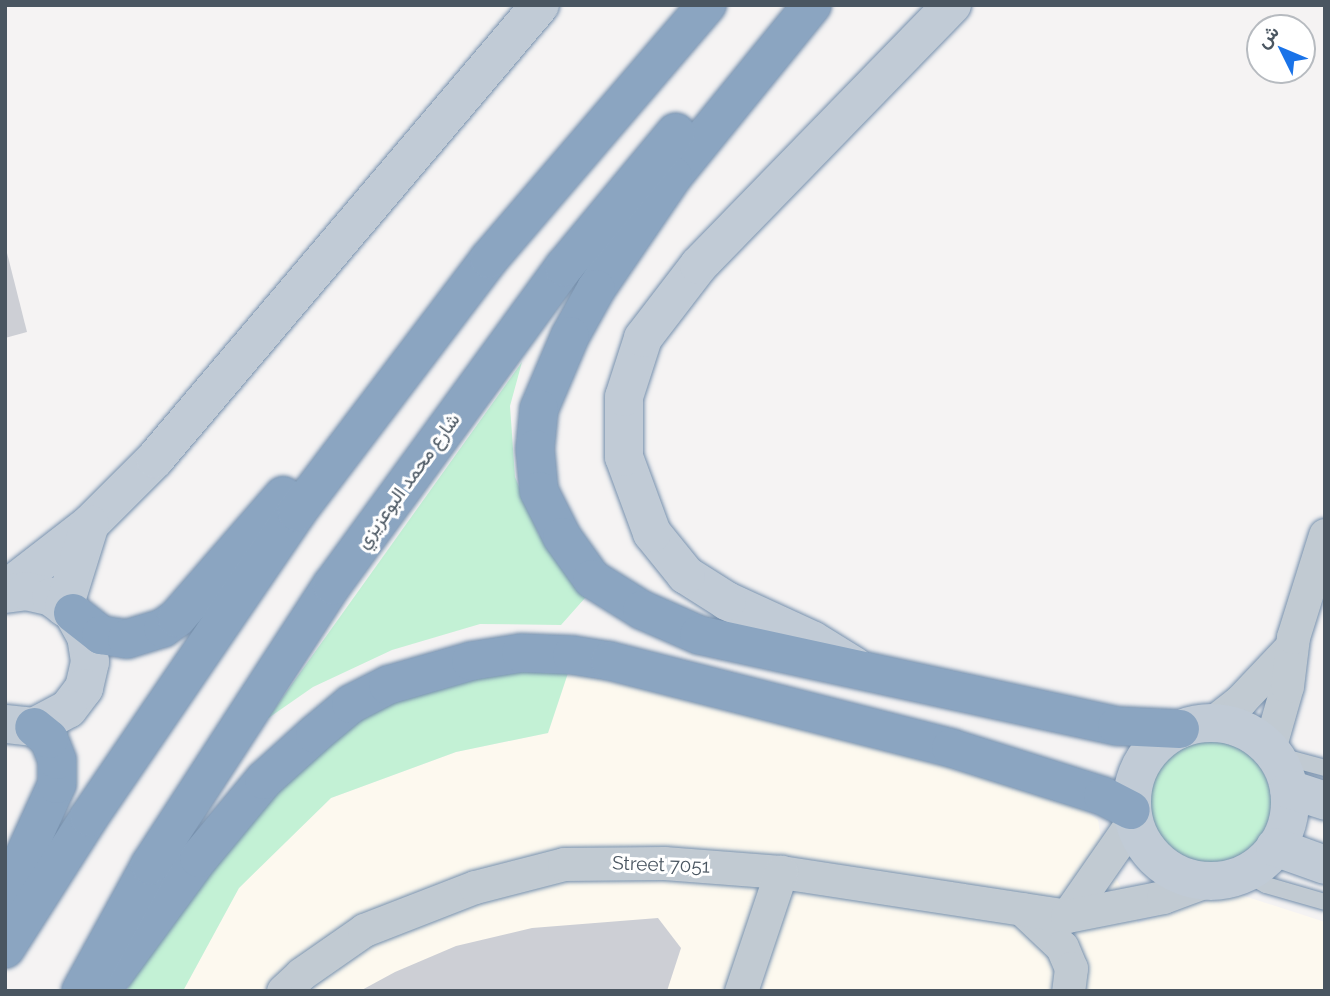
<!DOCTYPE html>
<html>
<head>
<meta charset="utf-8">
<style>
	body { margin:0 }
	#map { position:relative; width:1330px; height:996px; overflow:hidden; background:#f5f3f3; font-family:Raleway,Vazirmatn,sans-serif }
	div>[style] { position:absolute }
	.commercial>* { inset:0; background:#fdf9ef }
	.green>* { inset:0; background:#c3f1d5 }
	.round { border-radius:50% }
	.building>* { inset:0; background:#cdcfd5 }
	.roads { filter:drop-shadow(0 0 2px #7690ad) drop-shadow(0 0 2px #7690ad) }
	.lane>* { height:16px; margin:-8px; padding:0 8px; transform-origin:8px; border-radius:8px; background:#c1cad2 }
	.street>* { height:33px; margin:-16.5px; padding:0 16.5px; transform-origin:16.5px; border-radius:16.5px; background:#c1cad2 }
	.secondary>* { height:38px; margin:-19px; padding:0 19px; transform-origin:19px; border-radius:19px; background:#c1cbd6 }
	.secondary>.ring { margin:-19px; padding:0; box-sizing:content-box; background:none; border:38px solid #c1cbd6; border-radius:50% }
	.highway>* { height:38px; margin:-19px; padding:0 19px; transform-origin:19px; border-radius:19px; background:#8ba5c1 }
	span { translate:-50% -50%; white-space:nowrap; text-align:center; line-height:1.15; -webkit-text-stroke:6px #fff; paint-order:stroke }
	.street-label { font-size:19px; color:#4a5661 }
	.frame { position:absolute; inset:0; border:7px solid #4a5661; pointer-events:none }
	.north { position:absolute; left:1246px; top:14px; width:70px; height:70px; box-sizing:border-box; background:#fff; border:2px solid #b7bbc0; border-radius:50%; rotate:313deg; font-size:19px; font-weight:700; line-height:28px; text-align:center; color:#4a5661 }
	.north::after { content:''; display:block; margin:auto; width:24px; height:32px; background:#1a73e8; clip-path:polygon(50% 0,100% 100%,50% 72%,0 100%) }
</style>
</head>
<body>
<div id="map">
	<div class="commercial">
		<i style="clip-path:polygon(571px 664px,1070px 799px,1098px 820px,1103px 851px,1138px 923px,1229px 891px,1325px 922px,1325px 991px,183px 991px,239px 888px,331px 798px,456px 752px,548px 733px)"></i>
	</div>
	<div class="green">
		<i style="clip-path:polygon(522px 362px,510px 406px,515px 477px,539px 535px,593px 589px,561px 625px,480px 624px,392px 650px,313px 687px,267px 719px)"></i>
		<i style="clip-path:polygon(571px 664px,548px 733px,456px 752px,331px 798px,239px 888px,183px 991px,126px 991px,193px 878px,266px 788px,357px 716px,480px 668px)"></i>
		<i class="round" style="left:1149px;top:741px;width:122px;height:122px"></i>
	</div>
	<div class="building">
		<i style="clip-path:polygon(5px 245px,27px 332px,5px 338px)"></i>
		<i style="clip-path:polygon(658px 918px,681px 948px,667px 991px,360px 991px,395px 972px,456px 946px,532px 928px)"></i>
	</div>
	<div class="roads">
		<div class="lane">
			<i style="left:1273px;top:754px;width:54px;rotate:15.1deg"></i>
			<i style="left:1245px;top:873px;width:24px;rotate:30deg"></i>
			<i style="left:1266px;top:885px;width:61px;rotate:16.1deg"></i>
		</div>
		<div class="street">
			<i style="left:1212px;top:723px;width:36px;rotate:-38deg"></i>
			<i style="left:1240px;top:701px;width:74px;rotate:-46.6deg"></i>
			<i style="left:1269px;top:749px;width:66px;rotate:-74.1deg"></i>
			<i style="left:1287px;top:686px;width:49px;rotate:-83deg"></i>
			<i style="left:1293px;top:637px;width:107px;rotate:-72.6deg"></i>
			<i style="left:1022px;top:909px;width:55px;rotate:43.5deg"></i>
			<i style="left:1062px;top:947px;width:23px;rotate:67deg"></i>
			<i style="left:1071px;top:968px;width:23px;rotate:97deg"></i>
			<i style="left:1067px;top:916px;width:116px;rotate:-55.2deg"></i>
			<i style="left:283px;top:991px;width:25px;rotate:-43deg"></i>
			<i style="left:301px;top:974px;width:77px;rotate:-34.9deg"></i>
			<i style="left:364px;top:930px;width:119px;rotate:-21.2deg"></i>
			<i style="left:475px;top:887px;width:92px;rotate:-14.5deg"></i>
			<i style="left:564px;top:864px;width:100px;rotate:-0.6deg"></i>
			<i style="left:664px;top:863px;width:117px;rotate:4.4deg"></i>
			<i style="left:781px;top:872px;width:289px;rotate:8.7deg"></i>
			<i style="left:1067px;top:916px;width:98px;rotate:-11.2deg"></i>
			<i style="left:1163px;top:897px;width:46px;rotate:-20.4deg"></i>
			<i style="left:741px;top:991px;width:126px;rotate:-71.4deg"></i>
		</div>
		<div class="secondary">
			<i style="left:5px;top:590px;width:108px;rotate:-37.8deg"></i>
			<i style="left:90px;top:524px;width:92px;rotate:-45deg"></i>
			<i style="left:155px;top:459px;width:595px;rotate:-49.7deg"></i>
			<i style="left:5px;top:594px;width:21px;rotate:-8deg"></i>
			<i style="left:26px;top:591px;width:26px;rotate:13deg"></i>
			<i style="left:51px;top:597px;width:27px;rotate:36deg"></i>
			<i style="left:73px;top:613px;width:26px;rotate:61deg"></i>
			<i style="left:86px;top:636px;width:26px;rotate:81deg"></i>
			<i style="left:90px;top:662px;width:27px;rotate:103deg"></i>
			<i style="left:84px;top:688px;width:26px;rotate:127deg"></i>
			<i style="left:68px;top:709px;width:38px;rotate:152deg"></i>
			<i style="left:34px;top:727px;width:29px;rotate:-174deg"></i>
			<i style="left:64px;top:607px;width:87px;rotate:-72.6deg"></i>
			<i style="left:854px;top:666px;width:49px;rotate:-148.2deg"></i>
			<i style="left:812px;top:640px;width:94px;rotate:-155.4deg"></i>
			<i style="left:727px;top:601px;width:49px;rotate:-147.6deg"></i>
			<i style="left:686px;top:575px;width:54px;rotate:-129deg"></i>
			<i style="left:652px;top:533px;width:81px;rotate:-110.2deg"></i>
			<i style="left:624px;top:457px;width:60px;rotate:-90deg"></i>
			<i style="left:624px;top:397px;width:62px;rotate:-72.1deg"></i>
			<i style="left:643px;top:338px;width:92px;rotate:-52.5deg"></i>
			<i style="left:699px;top:265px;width:363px;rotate:-45.8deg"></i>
			<i class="ring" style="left:1132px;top:723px;width:120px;height:120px"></i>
			<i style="left:1289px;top:789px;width:38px;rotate:18deg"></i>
			<i style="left:1275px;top:847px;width:53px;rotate:19.8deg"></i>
		</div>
		<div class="highway">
			<i style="left:812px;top:5px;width:220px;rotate:129.1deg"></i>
			<i style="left:673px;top:176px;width:137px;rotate:124.3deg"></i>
			<i style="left:596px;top:289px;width:54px;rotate:119deg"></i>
			<i style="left:570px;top:336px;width:79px;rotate:113deg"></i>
			<i style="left:539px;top:409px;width:40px;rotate:95.7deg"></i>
			<i style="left:535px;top:449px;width:42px;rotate:84.6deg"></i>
			<i style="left:539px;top:491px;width:51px;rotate:63.4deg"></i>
			<i style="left:562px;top:537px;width:52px;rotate:54.5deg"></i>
			<i style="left:592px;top:579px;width:59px;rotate:31.8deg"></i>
			<i style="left:642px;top:610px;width:62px;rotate:23.7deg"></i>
			<i style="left:699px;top:635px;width:428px;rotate:12.3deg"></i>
			<i style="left:1117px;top:726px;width:63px;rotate:2.7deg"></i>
			<i style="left:73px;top:613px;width:36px;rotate:38deg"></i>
			<i style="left:101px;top:635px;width:26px;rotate:9deg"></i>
			<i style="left:127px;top:639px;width:38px;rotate:-17deg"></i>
			<i style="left:163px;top:628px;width:17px;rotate:-36deg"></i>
			<i style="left:177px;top:618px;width:162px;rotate:-49deg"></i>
			<i style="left:5px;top:898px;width:125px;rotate:-65.5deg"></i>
			<i style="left:57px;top:784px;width:24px;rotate:-90deg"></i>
			<i style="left:57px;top:760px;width:22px;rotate:-111deg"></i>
			<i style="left:49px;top:739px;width:19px;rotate:-141deg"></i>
			<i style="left:5px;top:949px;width:156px;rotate:-57.5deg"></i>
			<i style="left:89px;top:817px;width:369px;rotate:-55.7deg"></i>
			<i style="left:297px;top:512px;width:318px;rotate:-52.8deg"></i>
			<i style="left:489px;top:259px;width:335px;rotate:-49.4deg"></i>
			<i style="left:113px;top:975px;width:145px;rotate:-53.7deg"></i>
			<i style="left:199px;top:858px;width:102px;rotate:-50.2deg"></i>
			<i style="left:264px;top:780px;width:69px;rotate:-42deg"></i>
			<i style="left:315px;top:734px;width:47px;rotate:-39.8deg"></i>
			<i style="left:351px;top:704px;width:42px;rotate:-27.2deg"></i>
			<i style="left:388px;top:685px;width:86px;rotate:-16.1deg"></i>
			<i style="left:471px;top:661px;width:51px;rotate:-9.1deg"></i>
			<i style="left:521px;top:653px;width:51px;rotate:2.2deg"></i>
			<i style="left:572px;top:655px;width:38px;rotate:9deg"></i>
			<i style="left:610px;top:661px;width:352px;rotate:14.3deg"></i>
			<i style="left:951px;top:748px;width:159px;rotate:17.5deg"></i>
			<i style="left:1103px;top:796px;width:31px;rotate:27deg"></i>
			<i style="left:81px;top:991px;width:144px;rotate:-61.3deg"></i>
			<i style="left:150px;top:865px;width:334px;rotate:-57deg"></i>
			<i style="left:332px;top:585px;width:394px;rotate:-53.9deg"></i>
			<i style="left:564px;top:267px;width:175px;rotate:-50.3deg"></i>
		</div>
	</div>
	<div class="street-label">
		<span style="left:408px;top:481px;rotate:-54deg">شارع محمد البوعزيزي</span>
		<span style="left:661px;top:865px;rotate:2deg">Street 7051</span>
	</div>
	<div class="frame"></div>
	<div class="north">ش</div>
</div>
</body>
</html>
